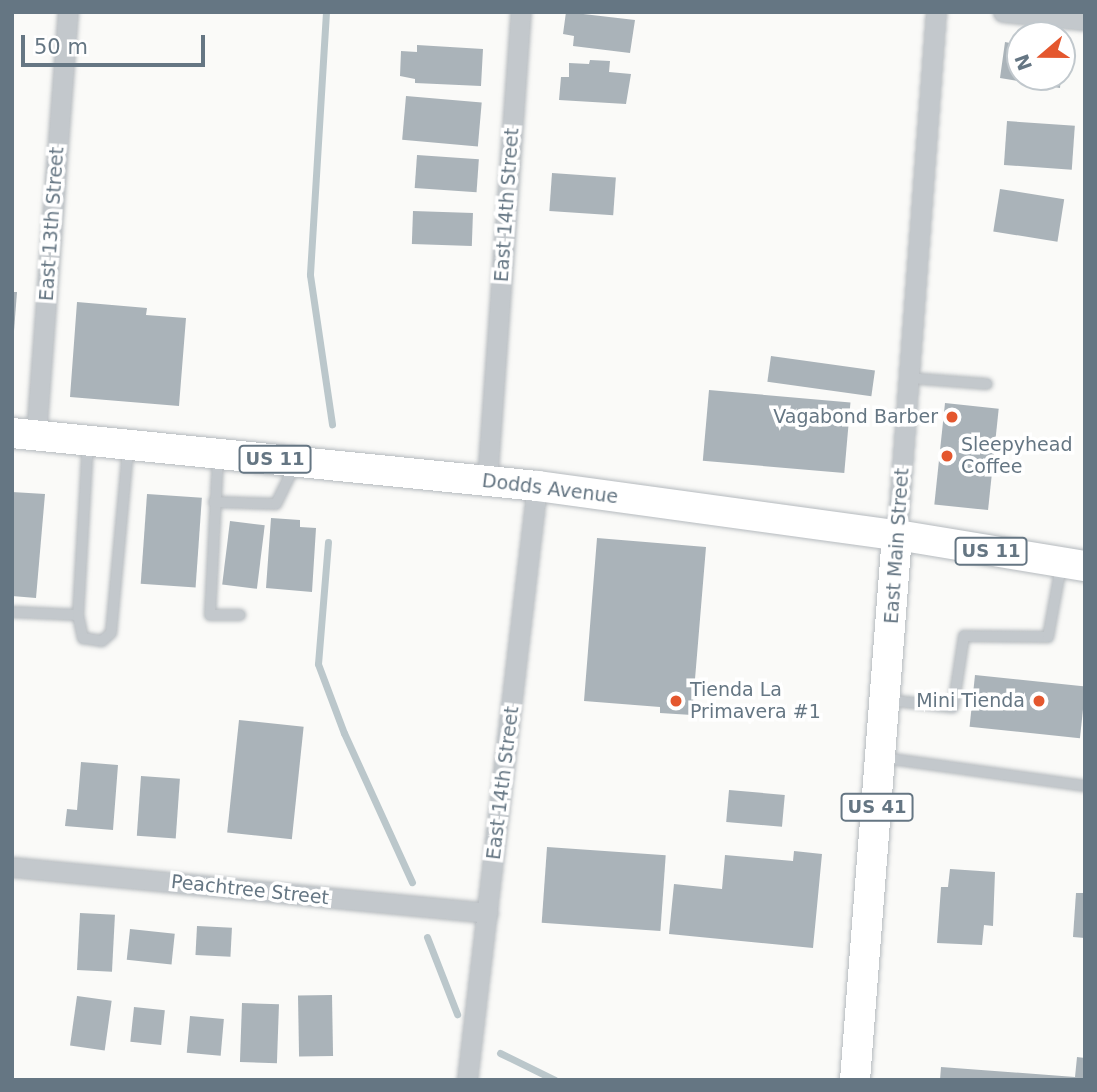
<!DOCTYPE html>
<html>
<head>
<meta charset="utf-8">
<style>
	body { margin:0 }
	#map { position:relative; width:1097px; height:1092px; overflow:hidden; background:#fafaf8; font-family:"DejaVu Sans",sans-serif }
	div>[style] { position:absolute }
	.stream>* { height:7px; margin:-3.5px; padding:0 3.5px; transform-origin:3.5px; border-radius:3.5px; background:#bbc7cb }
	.building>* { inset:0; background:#aab3b9; transform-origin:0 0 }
	.roads { filter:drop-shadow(0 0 2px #b5babe) drop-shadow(0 0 2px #b5babe) }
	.lane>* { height:10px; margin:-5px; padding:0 5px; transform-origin:5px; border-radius:5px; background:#c3c8cc }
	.street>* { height:19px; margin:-9.5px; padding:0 9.5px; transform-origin:9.5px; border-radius:9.5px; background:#c3c8cc }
	.primary>* { height:30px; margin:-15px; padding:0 15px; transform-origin:15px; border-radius:15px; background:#fff }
	.dots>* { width:19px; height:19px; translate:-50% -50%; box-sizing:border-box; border:4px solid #fff; border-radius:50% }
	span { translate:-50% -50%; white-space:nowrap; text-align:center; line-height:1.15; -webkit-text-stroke:7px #fff; paint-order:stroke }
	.shield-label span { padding:2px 5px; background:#fff; border:2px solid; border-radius:5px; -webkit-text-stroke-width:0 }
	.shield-label { font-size:18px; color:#657683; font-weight:700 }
	.street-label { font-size:19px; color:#657683 }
	.poi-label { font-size:19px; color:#657683 }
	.right { translate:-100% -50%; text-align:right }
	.left { translate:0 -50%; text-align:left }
	.frame { position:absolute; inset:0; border:14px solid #657683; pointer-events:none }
	.north { position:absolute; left:1006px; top:21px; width:70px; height:70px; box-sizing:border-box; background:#fff; border:2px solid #c1c8cd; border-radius:50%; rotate:250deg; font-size:19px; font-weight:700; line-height:28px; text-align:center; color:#657683 }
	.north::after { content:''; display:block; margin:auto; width:24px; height:32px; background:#e4572e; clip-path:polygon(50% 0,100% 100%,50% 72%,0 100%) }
	.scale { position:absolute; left:21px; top:35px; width:184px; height:32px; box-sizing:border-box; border:4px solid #657683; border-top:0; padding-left:9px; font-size:21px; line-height:24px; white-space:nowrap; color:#657683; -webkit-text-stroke:5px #fff; paint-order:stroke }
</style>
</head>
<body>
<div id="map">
	<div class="stream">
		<i style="left:326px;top:12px;width:263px;rotate:93.5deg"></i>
		<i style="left:310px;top:275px;width:151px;rotate:81.6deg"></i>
		<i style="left:328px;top:542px;width:122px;rotate:94.7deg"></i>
		<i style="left:318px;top:664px;width:74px;rotate:69.4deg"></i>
		<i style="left:344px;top:733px;width:164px;rotate:65.5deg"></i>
		<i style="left:427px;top:937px;width:83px;rotate:68.7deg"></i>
		<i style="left:500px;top:1053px;width:61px;rotate:26.1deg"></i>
	</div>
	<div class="building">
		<i style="clip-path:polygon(566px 12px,635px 20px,630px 53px,573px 46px,574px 36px,563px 34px)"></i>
		<i style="clip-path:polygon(1005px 42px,1020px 45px,1020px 77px,1061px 77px,1060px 88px,1000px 78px)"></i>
		<i style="clip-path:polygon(417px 45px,483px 49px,481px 86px,415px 83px,415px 79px,400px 76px,401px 51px,417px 52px)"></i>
		<i style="clip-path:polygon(590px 60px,610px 61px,609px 72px,631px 74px,626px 104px,559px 100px,561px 77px,569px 77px,569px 63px,589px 64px)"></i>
		<i style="left:406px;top:96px;width:76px;height:44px;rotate:5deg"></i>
		<i style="left:1007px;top:121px;width:68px;height:44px;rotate:4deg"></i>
		<i style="left:417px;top:155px;width:62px;height:33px;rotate:4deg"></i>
		<i style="left:552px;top:173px;width:64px;height:38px;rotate:4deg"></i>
		<i style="left:1000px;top:189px;width:65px;height:43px;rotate:9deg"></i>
		<i style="left:413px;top:211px;width:60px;height:33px;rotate:2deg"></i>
		<i style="clip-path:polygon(12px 292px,17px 292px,14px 331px,12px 331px)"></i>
		<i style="clip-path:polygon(77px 302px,147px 308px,146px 315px,186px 318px,179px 406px,70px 397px)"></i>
		<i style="left:771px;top:356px;width:105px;height:26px;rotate:8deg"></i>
		<i style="left:709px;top:390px;width:142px;height:71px;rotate:5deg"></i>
		<i style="left:945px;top:403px;width:54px;height:102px;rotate:6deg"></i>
		<i style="clip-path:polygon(12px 492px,45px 494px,36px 598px,12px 596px)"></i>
		<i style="left:147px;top:494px;width:55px;height:90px;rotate:4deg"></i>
		<i style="clip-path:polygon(271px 518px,300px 520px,300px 527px,316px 528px,312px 592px,266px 588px)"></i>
		<i style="left:230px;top:521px;width:35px;height:64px;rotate:7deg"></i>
		<i style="clip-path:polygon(597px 538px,706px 547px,692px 715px,660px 713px,660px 707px,584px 701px)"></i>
		<i style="left:975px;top:675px;width:111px;height:52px;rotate:6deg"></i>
		<i style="left:239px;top:720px;width:65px;height:113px;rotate:6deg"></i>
		<i style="clip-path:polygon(81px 762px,118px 765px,113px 830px,65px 826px,67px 809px,77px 810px)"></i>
		<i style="left:141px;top:776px;width:39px;height:60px;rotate:4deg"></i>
		<i style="left:729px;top:790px;width:56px;height:32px;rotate:5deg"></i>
		<i style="left:547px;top:847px;width:119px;height:76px;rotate:4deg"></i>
		<i style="clip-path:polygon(794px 851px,822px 854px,813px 948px,669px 934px,674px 884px,722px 889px,725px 855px,793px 861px)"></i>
		<i style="clip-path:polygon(950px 869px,995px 872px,993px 926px,984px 925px,982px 945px,937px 943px,941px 887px,948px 887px)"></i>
		<i style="clip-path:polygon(1076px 893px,1085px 893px,1085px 938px,1073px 937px)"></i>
		<i style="left:80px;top:913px;width:35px;height:57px;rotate:3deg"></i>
		<i style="left:197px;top:926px;width:35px;height:29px;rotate:3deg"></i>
		<i style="left:130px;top:929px;width:45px;height:31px;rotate:6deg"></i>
		<i style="left:332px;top:995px;width:61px;height:34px;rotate:89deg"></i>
		<i style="left:77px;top:996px;width:35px;height:50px;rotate:8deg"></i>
		<i style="left:242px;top:1003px;width:37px;height:59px;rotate:2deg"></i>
		<i style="left:134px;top:1007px;width:31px;height:35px;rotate:6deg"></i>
		<i style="left:190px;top:1016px;width:34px;height:37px;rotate:5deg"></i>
		<i style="clip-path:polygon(1077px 1057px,1085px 1058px,1085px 1080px,940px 1080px,941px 1067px,1075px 1077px)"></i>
	</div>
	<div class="roads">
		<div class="lane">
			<i style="left:909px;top:378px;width:78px;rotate:4.4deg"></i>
			<i style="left:218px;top:457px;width:158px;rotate:92.9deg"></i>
			<i style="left:210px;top:615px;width:30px"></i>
			<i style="left:214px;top:502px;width:62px;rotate:1.8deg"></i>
			<i style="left:276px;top:504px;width:41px;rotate:-64.1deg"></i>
			<i style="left:12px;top:612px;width:66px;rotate:2.6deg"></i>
			<i style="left:78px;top:615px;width:172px;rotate:-86.7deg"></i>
			<i style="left:78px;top:615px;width:24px;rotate:78deg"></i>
			<i style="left:83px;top:638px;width:19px;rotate:9deg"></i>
			<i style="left:102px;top:641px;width:12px;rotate:-42deg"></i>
			<i style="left:111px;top:633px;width:185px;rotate:-84.7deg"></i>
			<i style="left:886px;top:700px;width:67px;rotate:6deg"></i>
			<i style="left:953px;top:707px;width:72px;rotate:-81.2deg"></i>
			<i style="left:964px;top:636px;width:84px;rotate:0.7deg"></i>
			<i style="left:1048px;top:637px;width:72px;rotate:-79.6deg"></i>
			<i style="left:884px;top:758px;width:203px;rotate:7.9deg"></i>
		</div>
		<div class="street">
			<i style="left:1003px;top:12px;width:82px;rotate:5.6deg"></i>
			<i style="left:36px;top:435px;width:424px;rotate:-85.7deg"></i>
			<i style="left:487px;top:481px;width:470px;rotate:-85.9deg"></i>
			<i style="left:897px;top:535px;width:524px;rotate:-85.74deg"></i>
			<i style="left:12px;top:867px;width:478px;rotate:5.5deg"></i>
			<i style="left:467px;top:1080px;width:598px;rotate:-83.28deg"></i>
		</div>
		<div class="primary">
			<i style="left:12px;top:433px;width:528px;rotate:5.76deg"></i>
			<i style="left:537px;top:486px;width:363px;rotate:7.8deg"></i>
			<i style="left:897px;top:535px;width:191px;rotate:9.4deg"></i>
			<i style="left:855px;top:1080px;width:547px;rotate:-85.59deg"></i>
		</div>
	</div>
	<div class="dots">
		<i style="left:952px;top:417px;background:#e4572e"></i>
		<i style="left:947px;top:456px;background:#e4572e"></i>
		<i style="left:676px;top:701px;background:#e4572e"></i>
		<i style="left:1039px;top:701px;background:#e4572e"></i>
	</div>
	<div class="shield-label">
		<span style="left:275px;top:459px">US 11</span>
		<span style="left:991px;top:551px">US 11</span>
		<span style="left:877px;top:807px">US 41</span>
	</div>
	<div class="street-label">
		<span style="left:507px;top:205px;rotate:-86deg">East 14th Street</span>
		<span style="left:52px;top:224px;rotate:-86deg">East 13th Street</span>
		<span style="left:550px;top:489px;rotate:7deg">Dodds Avenue</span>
		<span style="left:897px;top:546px;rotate:-86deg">East Main Street</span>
		<span style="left:503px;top:783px;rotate:-83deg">East 14th Street</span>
		<span style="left:250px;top:890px;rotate:6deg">Peachtree Street</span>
	</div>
	<div class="poi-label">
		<span class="right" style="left:938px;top:417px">Vagabond Barber</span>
		<span class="left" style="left:961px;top:456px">Sleepyhead<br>Coffee</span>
		<span class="left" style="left:690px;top:701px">Tienda La<br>Primavera #1</span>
		<span class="right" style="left:1025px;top:701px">Mini Tienda</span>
	</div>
	<div class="frame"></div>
	<div class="north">N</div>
	<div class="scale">50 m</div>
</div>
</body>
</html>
